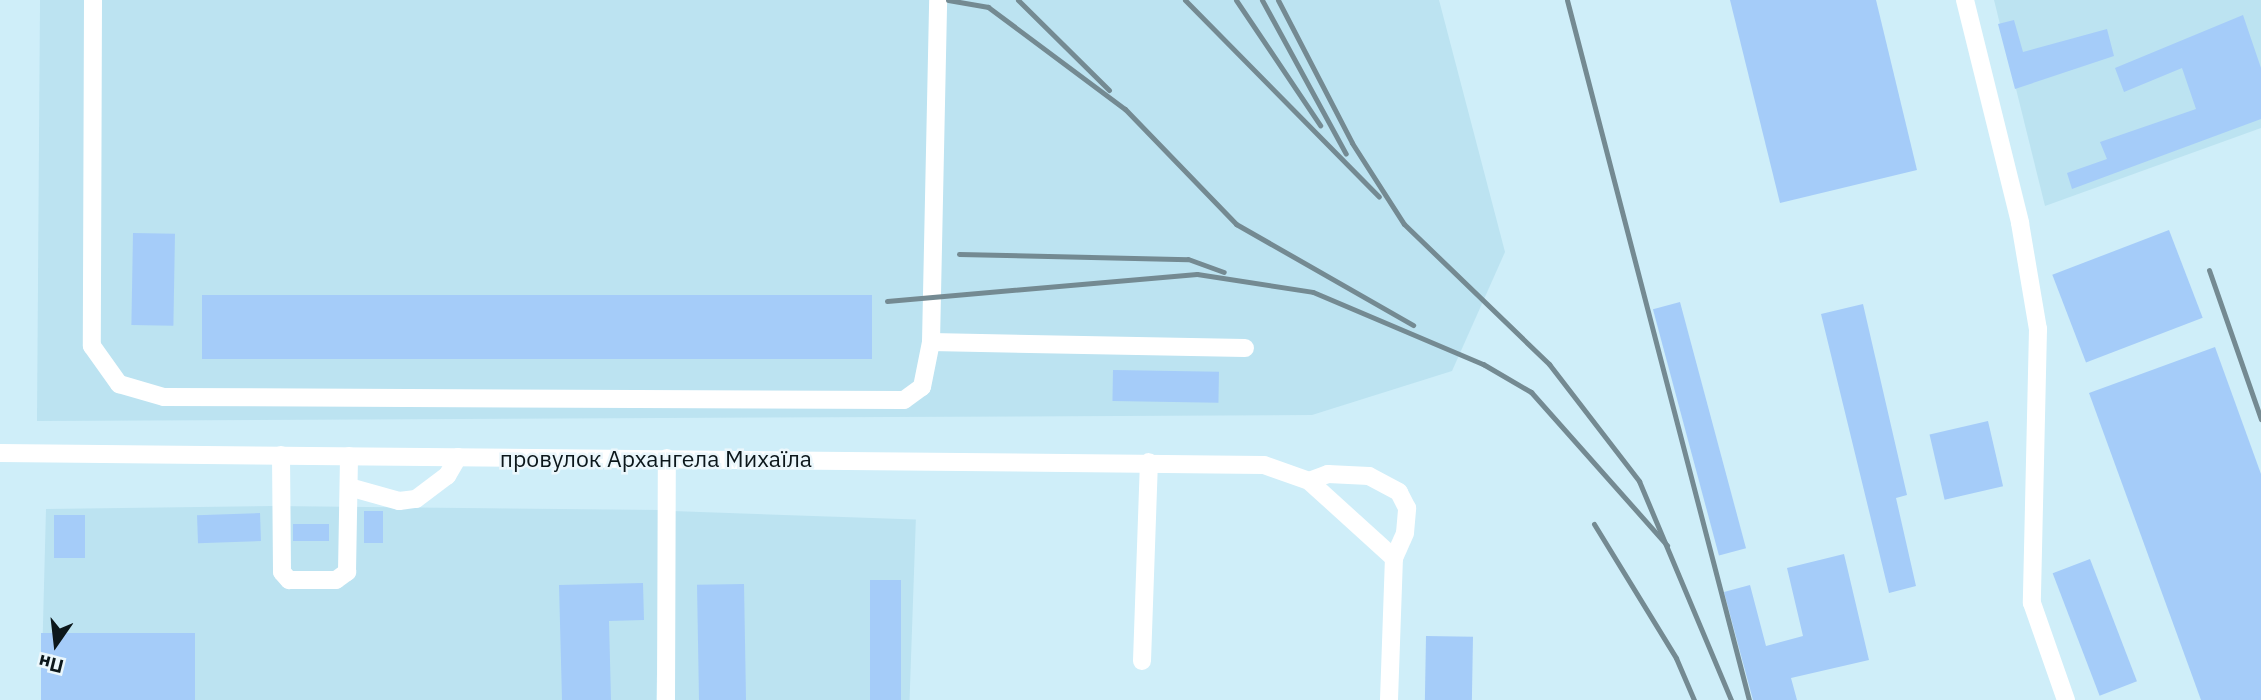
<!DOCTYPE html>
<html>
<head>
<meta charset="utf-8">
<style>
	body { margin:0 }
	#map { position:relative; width:2261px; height:700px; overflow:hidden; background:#cfeef9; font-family:"IBM Plex Sans",sans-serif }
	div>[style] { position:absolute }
	.built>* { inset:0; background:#bce3f1; transform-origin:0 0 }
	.building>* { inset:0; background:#a5ccf9; transform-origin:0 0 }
	.minor>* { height:18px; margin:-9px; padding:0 9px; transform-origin:9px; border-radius:9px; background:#fff }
	.rail>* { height:5px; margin:-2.5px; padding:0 2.5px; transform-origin:2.5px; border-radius:2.5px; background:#748a92 }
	span { translate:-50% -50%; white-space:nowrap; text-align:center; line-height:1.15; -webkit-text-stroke:5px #ebf7fc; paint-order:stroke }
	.street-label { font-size:23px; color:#0c171b }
	.north { position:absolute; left:21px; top:609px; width:70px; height:70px; -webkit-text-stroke:5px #ebf7fc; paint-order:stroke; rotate:194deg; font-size:19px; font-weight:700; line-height:28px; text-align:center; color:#0c171b }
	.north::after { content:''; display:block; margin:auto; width:24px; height:32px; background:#0c171b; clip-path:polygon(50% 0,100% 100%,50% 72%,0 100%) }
</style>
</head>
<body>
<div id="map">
	<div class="built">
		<i style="clip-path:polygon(40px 0,1439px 0,1505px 252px,1452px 371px,1312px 415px,37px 421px)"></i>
		<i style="clip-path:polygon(1994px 0,2261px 0,2261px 128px,2045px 206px)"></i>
		<i style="clip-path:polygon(273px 506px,663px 510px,656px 700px,41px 700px,46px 509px)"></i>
		<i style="left:672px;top:511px;width:244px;height:189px;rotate:2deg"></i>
	</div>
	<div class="building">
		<i style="clip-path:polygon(1730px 0,1876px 0,1917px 170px,1780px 203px)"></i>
		<i style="clip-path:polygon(2243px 15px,2261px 68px,2261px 119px,2072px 189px,2067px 173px,2107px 159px,2100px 142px,2196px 109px,2182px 68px,2124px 92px,2115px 68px)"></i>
		<i style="clip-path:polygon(2014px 20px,2023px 52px,2107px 29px,2114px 56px,2015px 89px,1998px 24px)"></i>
		<i style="left:2169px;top:230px;width:94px;height:125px;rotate:69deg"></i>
		<i style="left:133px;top:233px;width:42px;height:92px;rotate:1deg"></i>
		<i style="left:202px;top:295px;width:670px;height:64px"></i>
		<i style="left:1680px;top:302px;width:255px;height:28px;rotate:75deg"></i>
		<i style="clip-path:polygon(1863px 304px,1907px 495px,1896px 498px,1916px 586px,1889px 593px,1821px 314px)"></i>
		<i style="clip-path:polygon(2215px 347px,2261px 474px,2261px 700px,2201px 700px,2089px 393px)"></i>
		<i style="left:1113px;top:370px;width:106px;height:31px;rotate:1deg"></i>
		<i style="left:1988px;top:421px;width:67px;height:60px;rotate:77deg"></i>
		<i style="left:364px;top:511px;width:19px;height:32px"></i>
		<i style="left:260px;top:513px;width:28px;height:63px;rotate:88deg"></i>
		<i style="left:54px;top:515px;width:31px;height:43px"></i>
		<i style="left:293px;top:524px;width:36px;height:17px"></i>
		<i style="clip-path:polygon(1844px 554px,1869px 660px,1791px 678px,1797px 700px,1753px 700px,1724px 592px,1750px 585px,1766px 646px,1803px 636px,1787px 568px)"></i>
		<i style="left:2090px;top:559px;width:131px;height:40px;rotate:69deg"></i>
		<i style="left:870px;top:580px;width:31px;height:120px"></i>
		<i style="clip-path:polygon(643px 583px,644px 620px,609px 621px,611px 700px,562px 700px,559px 585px)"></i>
		<i style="left:744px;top:584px;width:116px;height:47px;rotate:89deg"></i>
		<i style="left:41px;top:633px;width:154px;height:67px"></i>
		<i style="left:1426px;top:636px;width:47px;height:64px;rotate:1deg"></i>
	</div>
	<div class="minor">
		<i style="left:93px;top:0;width:346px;rotate:90.2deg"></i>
		<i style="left:92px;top:346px;width:47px;rotate:54.6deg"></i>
		<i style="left:119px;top:384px;width:47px;rotate:16.1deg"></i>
		<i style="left:164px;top:397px;width:740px;rotate:0.23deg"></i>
		<i style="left:904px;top:400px;width:22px;rotate:-36deg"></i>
		<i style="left:922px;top:387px;width:46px;rotate:-78.7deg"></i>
		<i style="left:931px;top:342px;width:342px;rotate:-88.8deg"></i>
		<i style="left:1965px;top:0;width:230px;rotate:76.1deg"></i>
		<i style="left:2020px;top:223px;width:108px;rotate:80.4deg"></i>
		<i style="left:2038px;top:329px;width:274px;rotate:91.3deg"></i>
		<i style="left:2032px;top:603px;width:103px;rotate:70.7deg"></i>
		<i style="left:931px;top:342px;width:314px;rotate:1.1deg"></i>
		<i style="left:0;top:453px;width:1264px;rotate:0.54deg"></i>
		<i style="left:1264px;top:465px;width:48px;rotate:19.6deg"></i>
		<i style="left:1309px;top:481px;width:115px;rotate:42.2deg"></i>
		<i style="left:1394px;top:558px;width:27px;rotate:-66deg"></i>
		<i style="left:1405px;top:533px;width:25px;rotate:-85deg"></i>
		<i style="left:1407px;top:508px;width:18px;rotate:-117deg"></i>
		<i style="left:1399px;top:492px;width:34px;rotate:-152deg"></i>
		<i style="left:1369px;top:476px;width:41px;rotate:-177.2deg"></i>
		<i style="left:1328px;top:474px;width:20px;rotate:160deg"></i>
		<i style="left:281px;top:455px;width:117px;rotate:89.5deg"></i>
		<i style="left:282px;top:572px;width:11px;rotate:49deg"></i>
		<i style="left:289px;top:580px;width:47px"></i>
		<i style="left:336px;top:580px;width:14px;rotate:-36deg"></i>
		<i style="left:347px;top:572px;width:116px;rotate:-89deg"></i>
		<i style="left:349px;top:487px;width:52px;rotate:15.6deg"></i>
		<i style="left:399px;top:501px;width:17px;rotate:-7deg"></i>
		<i style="left:416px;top:499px;width:39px;rotate:-37deg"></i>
		<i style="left:447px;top:476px;width:22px;rotate:-60deg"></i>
		<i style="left:1142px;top:661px;width:199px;rotate:-88deg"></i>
		<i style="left:666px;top:700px;width:242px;rotate:-89.8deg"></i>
		<i style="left:1389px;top:700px;width:142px;rotate:-88deg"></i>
	</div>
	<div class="rail">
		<i style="left:948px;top:0;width:41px;rotate:9.9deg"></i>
		<i style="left:988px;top:7px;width:171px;rotate:36.7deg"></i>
		<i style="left:1125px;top:109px;width:160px;rotate:46deg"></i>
		<i style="left:1236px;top:224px;width:204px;rotate:29.7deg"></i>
		<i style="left:1018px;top:0;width:128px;rotate:44.7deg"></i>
		<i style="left:1185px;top:0;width:276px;rotate:45.4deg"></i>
		<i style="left:1236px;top:0;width:151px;rotate:56.1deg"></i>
		<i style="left:1262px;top:0;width:175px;rotate:61.4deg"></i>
		<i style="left:1278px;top:0;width:161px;rotate:62.6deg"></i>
		<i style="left:1352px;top:143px;width:96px;rotate:57.3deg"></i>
		<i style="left:1404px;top:224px;width:202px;rotate:44deg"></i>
		<i style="left:1549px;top:364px;width:148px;rotate:52.4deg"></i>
		<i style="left:1639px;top:481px;width:238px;rotate:67.2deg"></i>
		<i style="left:1567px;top:0;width:723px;rotate:75.43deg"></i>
		<i style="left:959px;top:254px;width:229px;rotate:1.3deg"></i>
		<i style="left:1188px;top:259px;width:38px;rotate:20deg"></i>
		<i style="left:2209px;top:270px;width:158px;rotate:70.8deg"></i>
		<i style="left:887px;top:301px;width:311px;rotate:-5deg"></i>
		<i style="left:1197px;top:274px;width:117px;rotate:8.8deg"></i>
		<i style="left:1313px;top:292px;width:185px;rotate:23deg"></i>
		<i style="left:1483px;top:364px;width:56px;rotate:30.3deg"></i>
		<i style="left:1531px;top:392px;width:205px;rotate:48.4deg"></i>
		<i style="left:1594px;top:524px;width:157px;rotate:58.5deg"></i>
		<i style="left:1676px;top:658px;width:46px;rotate:66.8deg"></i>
	</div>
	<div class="street-label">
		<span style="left:656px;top:458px">провулок Архангела Михаїла</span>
	</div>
	<div class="north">Пн</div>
</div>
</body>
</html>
